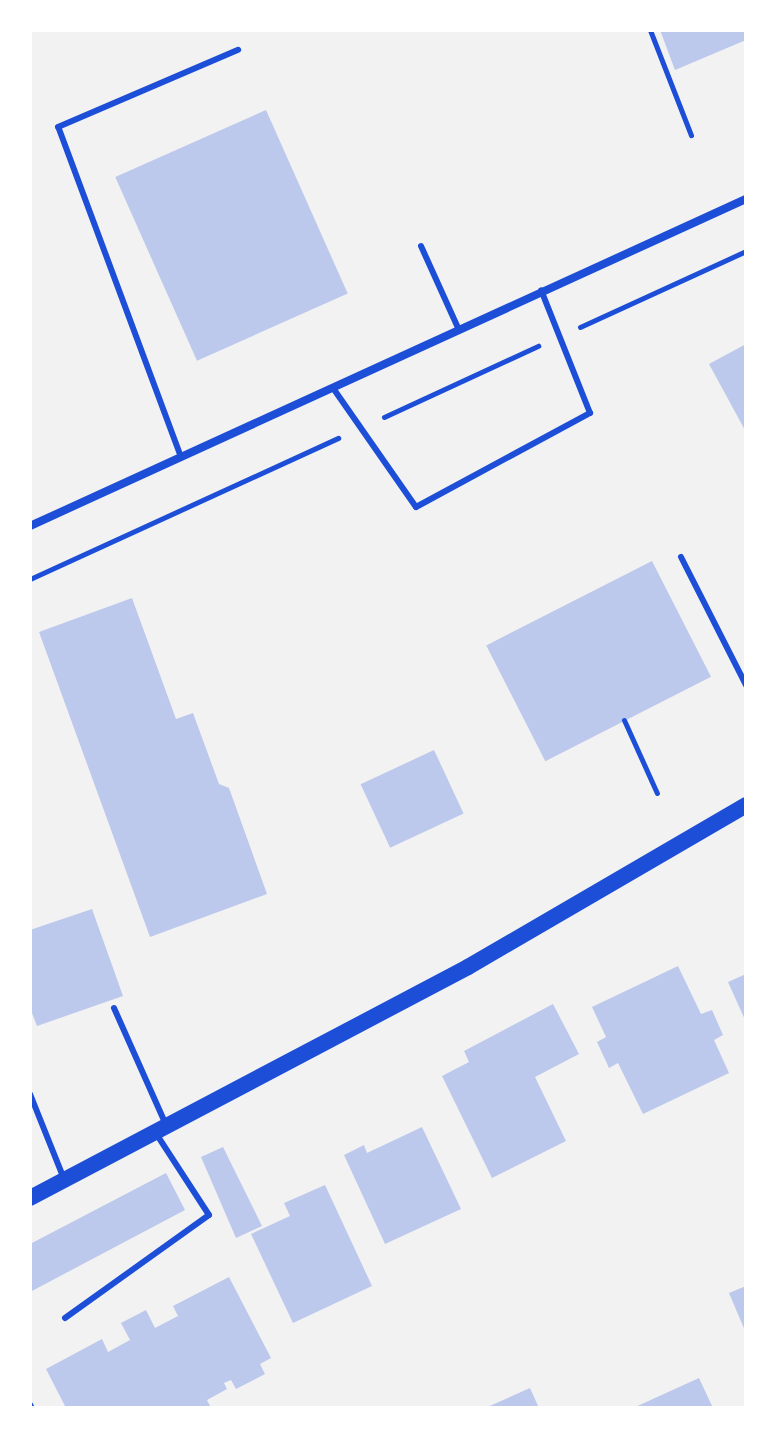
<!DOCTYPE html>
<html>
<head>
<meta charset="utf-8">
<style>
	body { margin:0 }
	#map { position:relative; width:776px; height:1438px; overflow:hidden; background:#f2f2f2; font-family:"Fira Sans Condensed",sans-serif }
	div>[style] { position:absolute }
	.building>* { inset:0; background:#bdc9ec; transform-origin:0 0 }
	.path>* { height:5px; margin:-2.5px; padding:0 2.5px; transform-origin:2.5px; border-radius:2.5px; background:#1d4ed8 }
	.service>* { height:6px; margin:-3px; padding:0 3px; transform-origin:3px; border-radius:3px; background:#1d4ed8 }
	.minor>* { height:8px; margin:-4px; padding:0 4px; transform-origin:4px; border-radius:4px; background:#1d4ed8 }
	.secondary>* { height:16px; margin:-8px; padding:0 8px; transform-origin:8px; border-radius:8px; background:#1d4ed8 }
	span { translate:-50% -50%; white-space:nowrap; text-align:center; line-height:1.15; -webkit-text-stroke:7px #fff; paint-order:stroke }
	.frame { position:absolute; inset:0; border:32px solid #fff; pointer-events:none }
</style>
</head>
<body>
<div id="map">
	<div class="building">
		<i style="clip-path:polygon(660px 30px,746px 30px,746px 40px,675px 70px)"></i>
		<i style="left:266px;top:110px;width:201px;height:165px;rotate:66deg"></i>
		<i style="clip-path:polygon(746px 344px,746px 432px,709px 364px)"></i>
		<i style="left:652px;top:561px;width:130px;height:186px;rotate:63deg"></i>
		<i style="clip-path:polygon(132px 598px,176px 719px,193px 713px,219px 784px,229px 788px,267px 894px,150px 937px,39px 632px)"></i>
		<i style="left:434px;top:750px;width:70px;height:81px;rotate:65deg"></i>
		<i style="clip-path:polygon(92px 909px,123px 996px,37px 1026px,30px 1008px,30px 930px)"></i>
		<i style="clip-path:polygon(678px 966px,701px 1014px,712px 1010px,723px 1035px,714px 1040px,729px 1073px,643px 1114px,618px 1063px,609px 1068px,597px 1042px,606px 1037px,592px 1007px)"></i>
		<i style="clip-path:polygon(746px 974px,746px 1022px,728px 982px)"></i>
		<i style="clip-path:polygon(553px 1004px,579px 1054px,535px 1077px,566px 1141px,492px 1178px,442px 1076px,469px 1062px,464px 1051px)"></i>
		<i style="clip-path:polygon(422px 1127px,461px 1209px,385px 1244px,344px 1155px,364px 1145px,367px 1153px)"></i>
		<i style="clip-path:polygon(223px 1147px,262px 1226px,236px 1238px,201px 1157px)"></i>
		<i style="clip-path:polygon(166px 1173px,185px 1210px,30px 1292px,30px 1244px)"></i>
		<i style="clip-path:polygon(325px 1185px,372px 1286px,293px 1323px,251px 1234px,290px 1216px,284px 1203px)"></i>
		<i style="clip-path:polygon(229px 1277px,271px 1358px,260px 1364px,265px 1374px,236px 1389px,231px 1380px,224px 1383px,227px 1389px,207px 1400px,211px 1408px,66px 1408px,46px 1369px,102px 1339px,108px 1352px,130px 1340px,121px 1323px,146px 1310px,155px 1328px,178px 1316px,173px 1306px)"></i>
		<i style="clip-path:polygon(746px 1286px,746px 1333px,729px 1293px)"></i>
		<i style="clip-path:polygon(699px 1378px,713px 1408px,633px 1408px)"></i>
		<i style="clip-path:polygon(530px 1388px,539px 1408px,485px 1408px)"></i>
	</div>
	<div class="path">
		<i style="left:650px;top:30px;width:113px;rotate:68.7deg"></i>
		<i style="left:580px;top:327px;width:183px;rotate:-24.6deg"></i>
		<i style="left:384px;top:417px;width:170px;rotate:-24.8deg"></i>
		<i style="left:30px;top:579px;width:339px;rotate:-24.6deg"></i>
		<i style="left:624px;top:720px;width:80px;rotate:65.7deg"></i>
		<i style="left:30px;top:1404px;width:4px;rotate:63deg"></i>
	</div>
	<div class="service">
		<i style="left:421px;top:246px;width:92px;rotate:65.7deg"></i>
		<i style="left:333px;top:388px;width:145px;rotate:55.1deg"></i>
		<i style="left:416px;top:507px;width:198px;rotate:-28.4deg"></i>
		<i style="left:590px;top:413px;width:132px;rotate:-111.7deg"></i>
		<i style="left:181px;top:457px;width:352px;rotate:-110.4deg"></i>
		<i style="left:58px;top:127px;width:196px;rotate:-23.2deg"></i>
		<i style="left:681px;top:557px;width:144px;rotate:63.1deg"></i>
		<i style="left:114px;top:1008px;width:128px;rotate:66deg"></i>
		<i style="left:30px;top:1094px;width:92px;rotate:68.2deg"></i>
		<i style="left:65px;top:1318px;width:177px;rotate:-35.6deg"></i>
		<i style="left:209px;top:1215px;width:95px;rotate:-123deg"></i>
	</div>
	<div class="minor">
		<i style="left:30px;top:526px;width:787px;rotate:-24.55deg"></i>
	</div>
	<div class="secondary">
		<i style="left:30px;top:1198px;width:495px;rotate:-27.8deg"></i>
		<i style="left:468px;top:967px;width:322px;rotate:-30.2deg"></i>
	</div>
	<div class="frame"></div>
</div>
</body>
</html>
